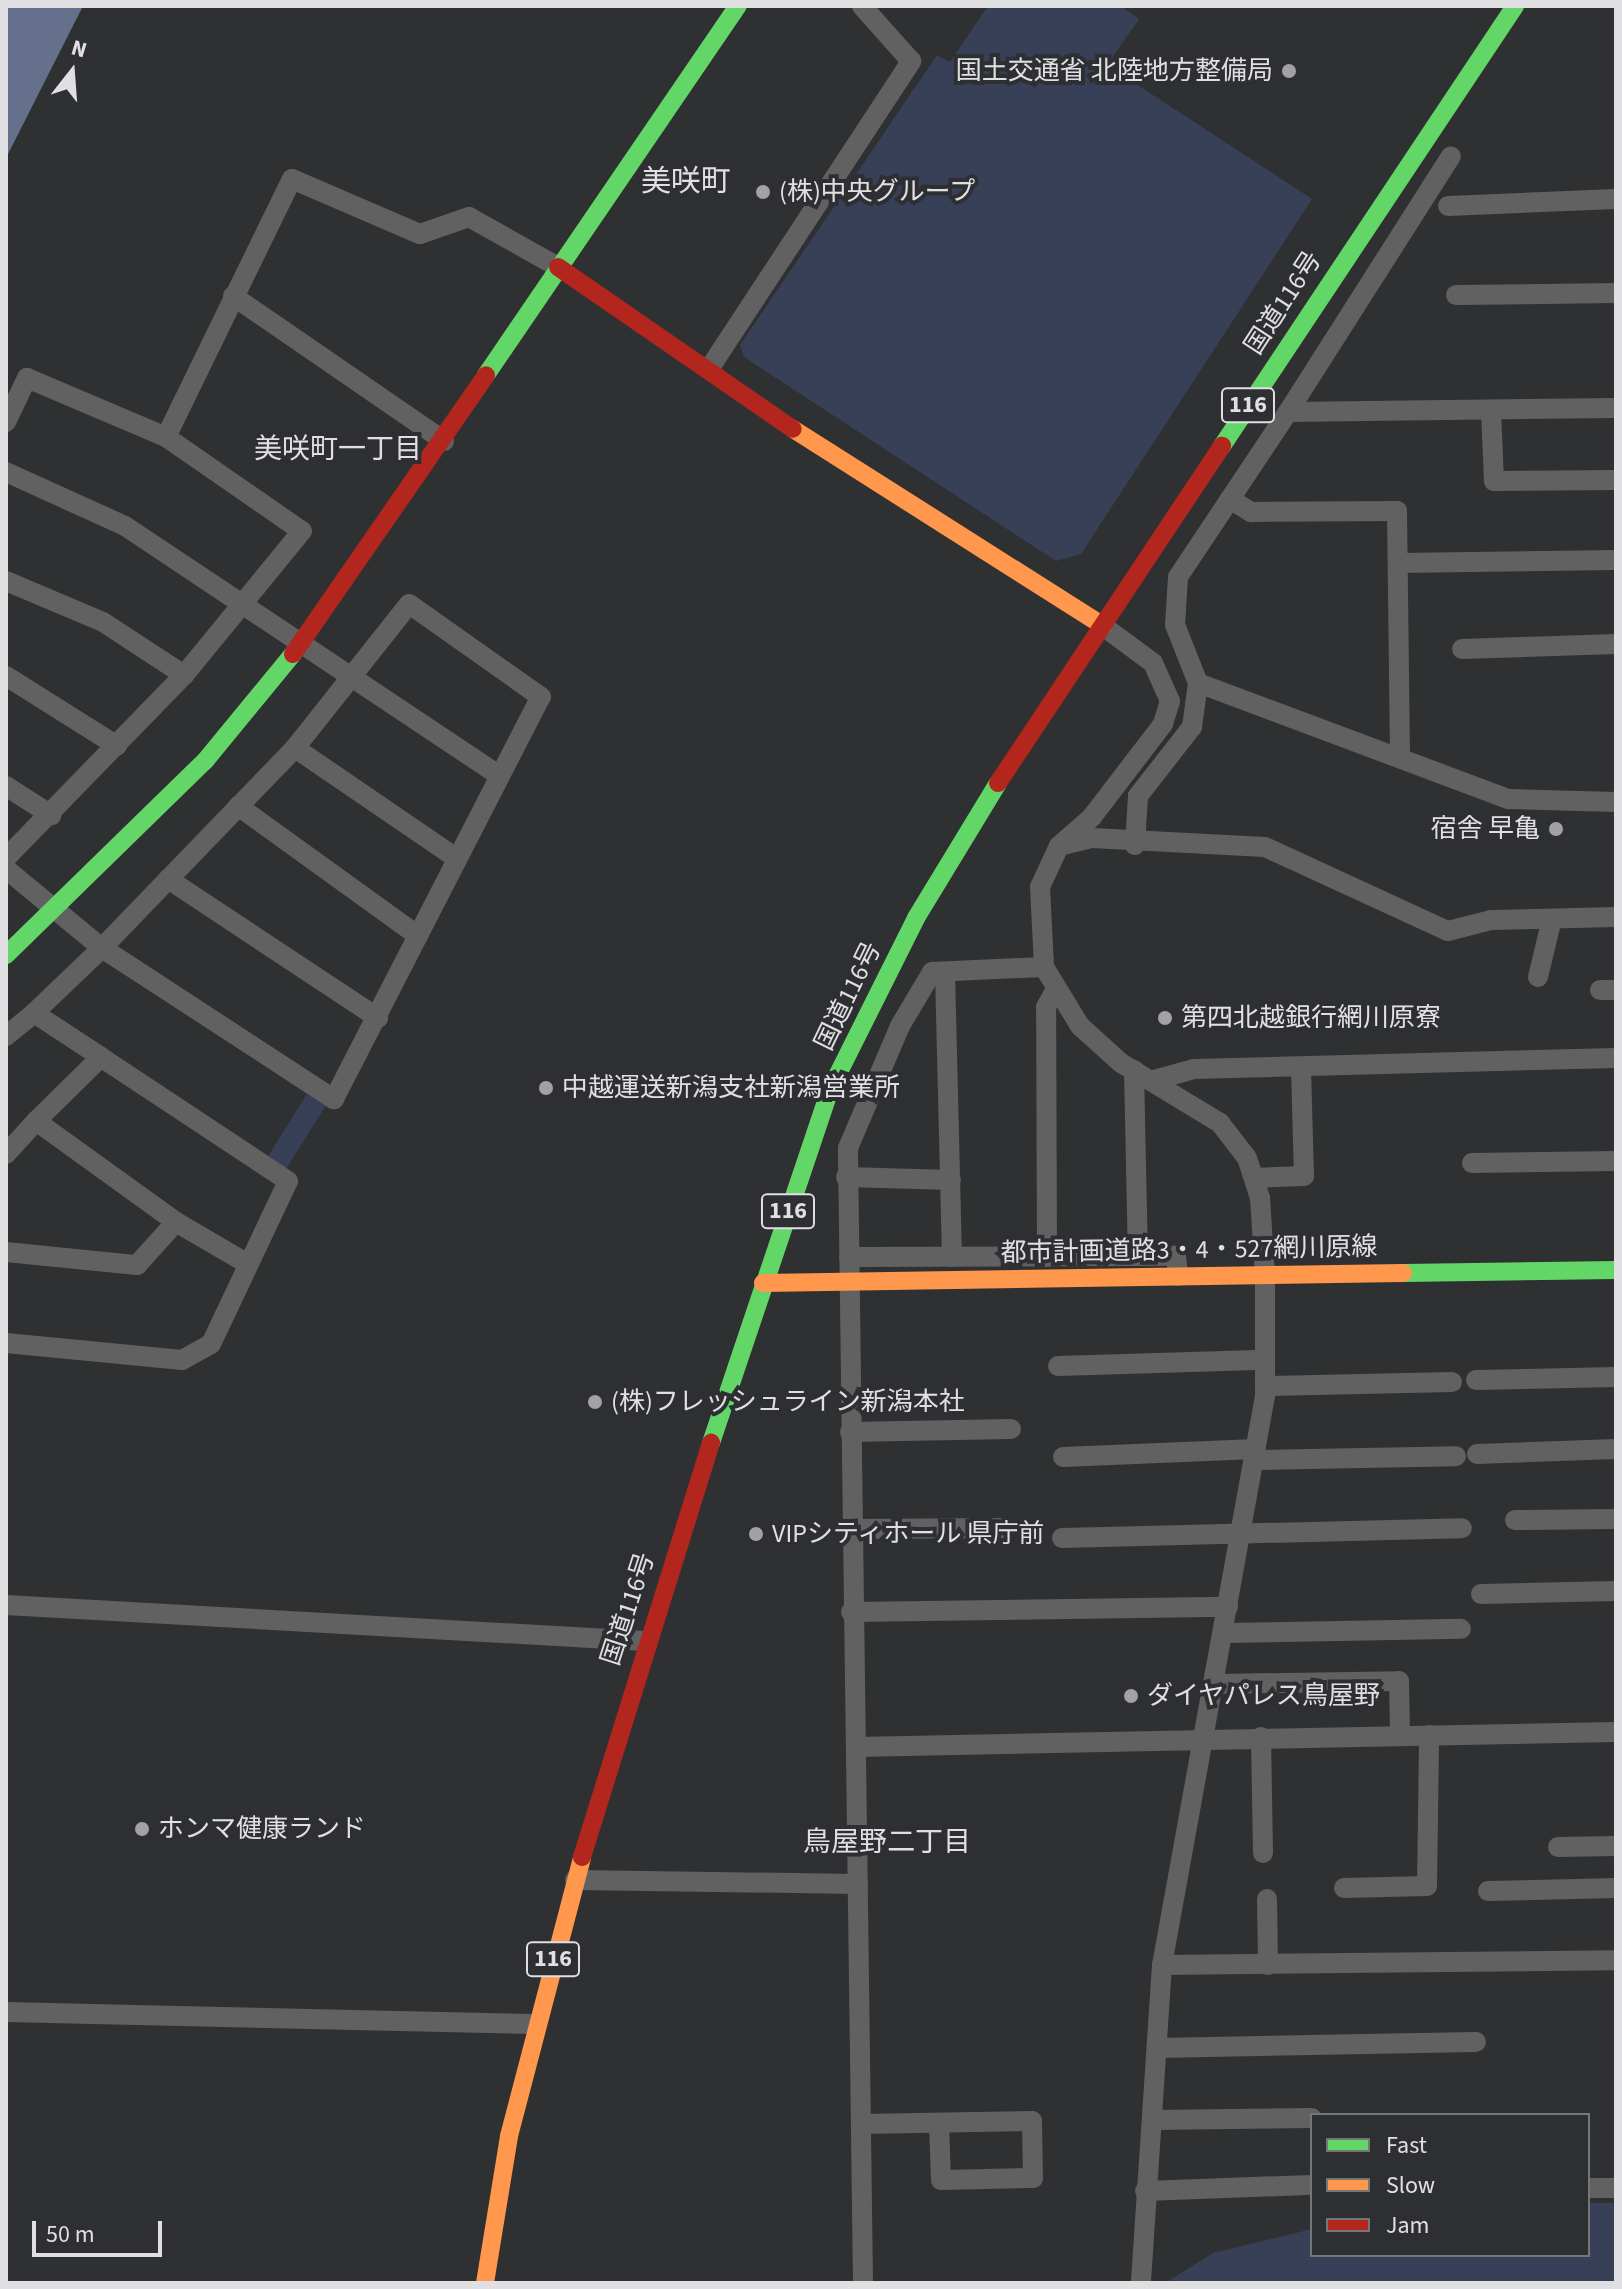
<!DOCTYPE html>
<html>
<head>
<meta charset="utf-8">
<style>
	body { margin:0 }
	#map { position:relative; width:1622px; height:2289px; overflow:hidden; background:#2f3031; font-family:"Source Sans 3","Noto Sans JP",sans-serif }
	div>[style] { position:absolute }
	.green>* { inset:0; background:#374057; transform-origin:0 0 }
	.water>* { inset:0; background:#64708c }
	.street>* { height:20px; margin:-10px; padding:0 10px; transform-origin:10px; border-radius:10px; background:#616161 }
	.fast>* { height:18px; margin:-9px; padding:0 9px; transform-origin:9px; border-radius:9px; background:#63d668 }
	.slow>* { height:18px; margin:-9px; padding:0 9px; transform-origin:9px; border-radius:9px; background:#ff974d }
	.jam>* { height:18px; margin:-9px; padding:0 9px; transform-origin:9px; border-radius:9px; background:#b3261e }
	.dots>* { width:22px; height:22px; translate:-50% -50%; box-sizing:border-box; border:4px solid #2e2f32; border-radius:50% }
	span { translate:-50% -50%; white-space:nowrap; text-align:center; line-height:1.15; -webkit-text-stroke:8px #2e2f32; paint-order:stroke }
	.shield-label span { padding:2px 6px; background:#2e2f32; border:2px solid; border-radius:6px; -webkit-text-stroke-width:0 }
	.shield-label { font-size:24px; color:#e0e0e2; font-weight:700 }
	.poi-label { font-size:26px; color:#e0e0e2 }
	.right { translate:-100% -50%; text-align:right }
	.left { translate:0 -50%; text-align:left }
	.street-label { font-size:26px; color:#e0e0e2 }
	.neighbourhood-label { font-size:28px; color:#e0e0e2 }
	.quarter-label { font-size:30px; color:#e0e0e2 }
	.frame { position:absolute; inset:0; border:8px solid #e0e0e2; pointer-events:none }
	.legend { position:absolute; left:1310px; top:2113px; width:280px; height:144px; box-sizing:border-box; background:#2e2f32; border:2px solid #757678; margin:0; padding:10px 14px; list-style:none; font-size:24px; color:#e0e0e2 }
	.legend li { display:flex; align-items:center; gap:16px; height:40px }
	.legend b { width:40px; border:2px solid #757678 }
	.north { position:absolute; left:32px; top:32px; width:80px; height:80px; -webkit-text-stroke:6px #2e2f32; paint-order:stroke; rotate:17deg; font-size:22px; font-weight:700; line-height:32px; text-align:center; color:#e0e0e2 }
	.north::after { content:''; display:block; margin:auto; width:28px; height:36px; background:#e0e0e2; clip-path:polygon(50% 0,100% 100%,50% 72%,0 100%) }
	.scale { position:absolute; left:32px; top:2221px; width:130px; height:36px; box-sizing:border-box; border:4px solid #e0e0e2; border-top:0; padding-left:10px; font-size:24px; line-height:28px; white-space:nowrap; color:#e0e0e2; -webkit-text-stroke:6px #2e2f32; paint-order:stroke }
</style>
</head>
<body>
<div id="map">
	<div class="green">
		<i style="clip-path:polygon(988px 6px,1121px 6px,1139px 19px,1107px 65px,1312px 199px,1081px 554px,1056px 561px,744px 357px,740px 345px,937px 55px,950px 62px)"></i>
		<i style="left:307px;top:1094px;width:22px;height:74px;rotate:32deg"></i>
		<i style="clip-path:polygon(1588px 2203px,1616px 2203px,1616px 2283px,1165px 2283px,1213px 2253px,1312px 2229px,1312px 2255px,1588px 2255px)"></i>
	</div>
	<div class="water">
		<i style="clip-path:polygon(6px 6px,83px 6px,6px 158px)"></i>
	</div>
	<div class="street">
		<i style="left:1448px;top:206px;width:168px;rotate:-2.4deg"></i>
		<i style="left:1456px;top:295px;width:160px;rotate:-0.7deg"></i>
		<i style="left:233px;top:296px;width:256px;rotate:34.5deg"></i>
		<i style="left:711px;top:366px;width:365px;rotate:-56.7deg"></i>
		<i style="left:911px;top:61px;width:74px;rotate:-131.7deg"></i>
		<i style="left:1491px;top:410px;width:71px;rotate:87.6deg"></i>
		<i style="left:1494px;top:481px;width:122px;rotate:-0.5deg"></i>
		<i style="left:1288px;top:412px;width:303px;rotate:-57.5deg"></i>
		<i style="left:6px;top:422px;width:49px;rotate:-64.5deg"></i>
		<i style="left:27px;top:378px;width:151px;rotate:23deg"></i>
		<i style="left:166px;top:437px;width:165px;rotate:34.7deg"></i>
		<i style="left:302px;top:531px;width:186px;rotate:129.3deg"></i>
		<i style="left:184px;top:675px;width:255px;rotate:134.2deg"></i>
		<i style="left:166px;top:437px;width:287px;rotate:-64deg"></i>
		<i style="left:292px;top:179px;width:139px;rotate:23.3deg"></i>
		<i style="left:420px;top:234px;width:52px;rotate:-19.1deg"></i>
		<i style="left:469px;top:217px;width:102px;rotate:29.3deg"></i>
		<i style="left:6px;top:472px;width:131px;rotate:24.4deg"></i>
		<i style="left:125px;top:526px;width:447px;rotate:33.7deg"></i>
		<i style="left:1230px;top:499px;width:25px;rotate:32deg"></i>
		<i style="left:1251px;top:512px;width:146px;rotate:-0.4deg"></i>
		<i style="left:1397px;top:511px;width:247px;rotate:89.3deg"></i>
		<i style="left:1398px;top:563px;width:218px;rotate:-0.8deg"></i>
		<i style="left:6px;top:581px;width:105px;rotate:22.9deg"></i>
		<i style="left:103px;top:622px;width:97px;rotate:33.2deg"></i>
		<i style="left:1103px;top:626px;width:62px;rotate:36.5deg"></i>
		<i style="left:1153px;top:663px;width:42px;rotate:65.9deg"></i>
		<i style="left:1170px;top:701px;width:24px;rotate:107deg"></i>
		<i style="left:1163px;top:724px;width:117px;rotate:127.4deg"></i>
		<i style="left:1092px;top:817px;width:44px;rotate:138.7deg"></i>
		<i style="left:1059px;top:846px;width:45px;rotate:114.9deg"></i>
		<i style="left:1040px;top:887px;width:80px;rotate:87.1deg"></i>
		<i style="left:1044px;top:967px;width:69px;rotate:58.6deg"></i>
		<i style="left:1080px;top:1026px;width:55px;rotate:42.1deg"></i>
		<i style="left:1121px;top:1063px;width:116px;rotate:31.2deg"></i>
		<i style="left:1220px;top:1123px;width:44px;rotate:52.4deg"></i>
		<i style="left:1247px;top:1158px;width:42px;rotate:72deg"></i>
		<i style="left:1260px;top:1198px;width:77px;rotate:86.3deg"></i>
		<i style="left:1265px;top:1275px;width:121px;rotate:90deg"></i>
		<i style="left:1265px;top:1396px;width:578px;rotate:100.26deg"></i>
		<i style="left:1162px;top:1965px;width:319px;rotate:93.8deg"></i>
		<i style="left:1462px;top:649px;width:154px;rotate:-1.9deg"></i>
		<i style="left:6px;top:676px;width:131px;rotate:32.2deg"></i>
		<i style="left:1198px;top:683px;width:332px;rotate:20.5deg"></i>
		<i style="left:1509px;top:799px;width:107px;rotate:1.6deg"></i>
		<i style="left:295px;top:748px;width:195px;rotate:34.3deg"></i>
		<i style="left:6px;top:786px;width:54px;rotate:32.8deg"></i>
		<i style="left:238px;top:806px;width:222px;rotate:35.8deg"></i>
		<i style="left:1063px;top:845px;width:30px;rotate:-14deg"></i>
		<i style="left:1092px;top:838px;width:173px;rotate:3deg"></i>
		<i style="left:1265px;top:847px;width:201px;rotate:24.7deg"></i>
		<i style="left:1448px;top:931px;width:44px;rotate:-14.3deg"></i>
		<i style="left:1491px;top:920px;width:125px;rotate:-1.4deg"></i>
		<i style="left:1135px;top:845px;width:49px;rotate:-86.5deg"></i>
		<i style="left:1138px;top:796px;width:88px;rotate:-52deg"></i>
		<i style="left:1192px;top:727px;width:44px;rotate:-82.2deg"></i>
		<i style="left:1198px;top:683px;width:62px;rotate:-111.6deg"></i>
		<i style="left:1175px;top:625px;width:48px;rotate:-86.4deg"></i>
		<i style="left:1178px;top:577px;width:198px;rotate:-56.3deg"></i>
		<i style="left:1288px;top:412px;width:328px;rotate:-0.7deg"></i>
		<i style="left:6px;top:869px;width:124px;rotate:39.5deg"></i>
		<i style="left:102px;top:948px;width:277px;rotate:33.1deg"></i>
		<i style="left:334px;top:1099px;width:452px;rotate:-62.8deg"></i>
		<i style="left:541px;top:697px;width:161px;rotate:-144.8deg"></i>
		<i style="left:409px;top:604px;width:184px;rotate:128.4deg"></i>
		<i style="left:295px;top:748px;width:278px;rotate:134deg"></i>
		<i style="left:102px;top:948px;width:94px;rotate:136.3deg"></i>
		<i style="left:168px;top:879px;width:252px;rotate:33.5deg"></i>
		<i style="left:945px;top:972px;width:285px;rotate:88.6deg"></i>
		<i style="left:1538px;top:977px;width:56px;rotate:-76.5deg"></i>
		<i style="left:1600px;top:990px;width:16px"></i>
		<i style="left:6px;top:1036px;width:36px;rotate:-39deg"></i>
		<i style="left:34px;top:1013px;width:80px;rotate:33.3deg"></i>
		<i style="left:101px;top:1057px;width:91px;rotate:135.4deg"></i>
		<i style="left:1134px;top:1070px;width:186px;rotate:88.8deg"></i>
		<i style="left:1154px;top:1080px;width:41px;rotate:-15.4deg"></i>
		<i style="left:1194px;top:1069px;width:422px;rotate:-1.5deg"></i>
		<i style="left:6px;top:1154px;width:45px;rotate:-47.7deg"></i>
		<i style="left:36px;top:1121px;width:173px;rotate:35.8deg"></i>
		<i style="left:1472px;top:1163px;width:144px;rotate:-0.8deg"></i>
		<i style="left:846px;top:1177px;width:105px;rotate:1.6deg"></i>
		<i style="left:1254px;top:1178px;width:50px;rotate:-2.3deg"></i>
		<i style="left:1304px;top:1176px;width:108px;rotate:-91.6deg"></i>
		<i style="left:6px;top:1252px;width:132px;rotate:5.7deg"></i>
		<i style="left:137px;top:1265px;width:58px;rotate:-47.8deg"></i>
		<i style="left:176px;top:1222px;width:83px;rotate:30.3deg"></i>
		<i style="left:849px;top:1257px;width:327px;rotate:-0.2deg"></i>
		<i style="left:1176px;top:1256px;width:20px;rotate:84deg"></i>
		<i style="left:1047px;top:1257px;width:250px;rotate:-90.2deg"></i>
		<i style="left:1046px;top:1007px;width:21px;rotate:-61deg"></i>
		<i style="left:6px;top:1343px;width:177px;rotate:5.5deg"></i>
		<i style="left:182px;top:1360px;width:33px;rotate:-29deg"></i>
		<i style="left:211px;top:1344px;width:180px;rotate:-64.7deg"></i>
		<i style="left:288px;top:1181px;width:224px;rotate:-146.5deg"></i>
		<i style="left:1058px;top:1366px;width:207px;rotate:-1.7deg"></i>
		<i style="left:1476px;top:1380px;width:140px;rotate:-1.2deg"></i>
		<i style="left:1265px;top:1386px;width:187px;rotate:-1.2deg"></i>
		<i style="left:850px;top:1432px;width:161px;rotate:-1.1deg"></i>
		<i style="left:1477px;top:1454px;width:139px;rotate:-2.1deg"></i>
		<i style="left:1063px;top:1457px;width:193px;rotate:-2.4deg"></i>
		<i style="left:1255px;top:1460px;width:201px;rotate:-1.1deg"></i>
		<i style="left:1515px;top:1520px;width:101px;rotate:-0.6deg"></i>
		<i style="left:850px;top:1529px;width:155px;rotate:-0.4deg"></i>
		<i style="left:1062px;top:1538px;width:400px;rotate:-1.4deg"></i>
		<i style="left:1481px;top:1594px;width:135px;rotate:-1.3deg"></i>
		<i style="left:6px;top:1605px;width:639px;rotate:3.23deg"></i>
		<i style="left:851px;top:1612px;width:377px;rotate:-0.8deg"></i>
		<i style="left:1224px;top:1633px;width:237px;rotate:-1deg"></i>
		<i style="left:1216px;top:1684px;width:183px;rotate:-0.9deg"></i>
		<i style="left:1399px;top:1681px;width:54px;rotate:88.9deg"></i>
		<i style="left:1261px;top:1737px;width:116px;rotate:89deg"></i>
		<i style="left:856px;top:1747px;width:760px;rotate:-1.13deg"></i>
		<i style="left:1558px;top:1847px;width:58px;rotate:-1deg"></i>
		<i style="left:575px;top:1880px;width:283px;rotate:0.8deg"></i>
		<i style="left:1344px;top:1888px;width:83px;rotate:-1.4deg"></i>
		<i style="left:1427px;top:1886px;width:151px;rotate:-89.2deg"></i>
		<i style="left:1488px;top:1891px;width:128px;rotate:-1.3deg"></i>
		<i style="left:1267px;top:1899px;width:66px;rotate:89.1deg"></i>
		<i style="left:1162px;top:1965px;width:454px;rotate:-0.6deg"></i>
		<i style="left:6px;top:2012px;width:529px;rotate:1.3deg"></i>
		<i style="left:1158px;top:2048px;width:318px;rotate:-1.1deg"></i>
		<i style="left:1152px;top:2120px;width:160px;rotate:-0.7deg"></i>
		<i style="left:861px;top:2124px;width:171px;rotate:-1deg"></i>
		<i style="left:1032px;top:2121px;width:57px;rotate:89deg"></i>
		<i style="left:1033px;top:2178px;width:92px;rotate:178.8deg"></i>
		<i style="left:941px;top:2180px;width:57px;rotate:-92deg"></i>
		<i style="left:1588px;top:2188px;width:28px"></i>
		<i style="left:1145px;top:2191px;width:167px;rotate:-2.1deg"></i>
		<i style="left:863px;top:2283px;width:1135px;rotate:-90.76deg"></i>
		<i style="left:848px;top:1148px;width:133px;rotate:-66.9deg"></i>
		<i style="left:900px;top:1026px;width:63px;rotate:-59.3deg"></i>
		<i style="left:932px;top:972px;width:112px;rotate:-2.6deg"></i>
	</div>
	<div class="fast">
		<i style="left:486px;top:375px;width:447px;rotate:-55.7deg"></i>
		<i style="left:1222px;top:446px;width:529px;rotate:-56.34deg"></i>
		<i style="left:6px;top:955px;width:278px;rotate:-44.3deg"></i>
		<i style="left:205px;top:761px;width:139px;rotate:-50.6deg"></i>
		<i style="left:1403px;top:1273px;width:213px;rotate:-0.8deg"></i>
		<i style="left:711px;top:1443px;width:370px;rotate:-71.4deg"></i>
		<i style="left:829px;top:1092px;width:195px;rotate:-63.4deg"></i>
		<i style="left:916px;top:918px;width:158px;rotate:-58.7deg"></i>
	</div>
	<div class="slow">
		<i style="left:793px;top:429px;width:367px;rotate:32.4deg"></i>
		<i style="left:763px;top:1283px;width:640px;rotate:-0.9deg"></i>
		<i style="left:485px;top:2283px;width:149px;rotate:-80.7deg"></i>
		<i style="left:509px;top:2136px;width:288px;rotate:-75.3deg"></i>
	</div>
	<div class="jam">
		<i style="left:558px;top:267px;width:285px;rotate:34.6deg"></i>
		<i style="left:293px;top:654px;width:339px;rotate:-55.3deg"></i>
		<i style="left:998px;top:783px;width:405px;rotate:-56.4deg"></i>
		<i style="left:582px;top:1857px;width:434px;rotate:-72.7deg"></i>
	</div>
	<div class="dots">
		<i style="left:1289px;top:71px;background:#a2a2a4"></i>
		<i style="left:763px;top:192px;background:#a2a2a4"></i>
		<i style="left:1556px;top:829px;background:#a2a2a4"></i>
		<i style="left:1165px;top:1018px;background:#a2a2a4"></i>
		<i style="left:546px;top:1088px;background:#a2a2a4"></i>
		<i style="left:595px;top:1402px;background:#a2a2a4"></i>
		<i style="left:756px;top:1534px;background:#a2a2a4"></i>
		<i style="left:1131px;top:1696px;background:#a2a2a4"></i>
		<i style="left:142px;top:1829px;background:#a2a2a4"></i>
	</div>
	<div class="shield-label">
		<span style="left:1248px;top:405px">116</span>
		<span style="left:788px;top:1211px">116</span>
		<span style="left:553px;top:1959px">116</span>
	</div>
	<div class="poi-label">
		<span class="right" style="left:1273px;top:71px">国土交通省 北陸地方整備局</span>
		<span class="left" style="left:779px;top:192px">(株)中央グループ</span>
		<span class="right" style="left:1540px;top:829px">宿舎 早亀</span>
		<span class="left" style="left:1181px;top:1018px">第四北越銀行網川原寮</span>
		<span class="left" style="left:562px;top:1088px">中越運送新潟支社新潟営業所</span>
		<span class="left" style="left:611px;top:1402px">(株)フレッシュライン新潟本社</span>
		<span class="left" style="left:772px;top:1534px">VIPシティホール 県庁前</span>
		<span class="left" style="left:1147px;top:1696px">ダイヤパレス鳥屋野</span>
		<span class="left" style="left:158px;top:1829px">ホンマ健康ランド</span>
	</div>
	<div class="street-label">
		<span style="left:1283px;top:303px;rotate:-57deg">国道116号</span>
		<span style="left:848px;top:996px;rotate:-64deg">国道116号</span>
		<span style="left:1189px;top:1250px;rotate:-1deg">都市計画道路3・4・527網川原線</span>
		<span style="left:628px;top:1609px;rotate:-72deg">国道116号</span>
	</div>
	<div class="neighbourhood-label">
		<span style="left:338px;top:449px">美咲町一丁目</span>
		<span style="left:887px;top:1842px">鳥屋野二丁目</span>
	</div>
	<div class="quarter-label">
		<span style="left:686px;top:182px">美咲町</span>
	</div>
	<div class="frame"></div>
	<ul class="legend">
	<li><b style="height:10px;background:#63d668"></b>Fast</li>
	<li><b style="height:10px;background:#ff974d"></b>Slow</li>
	<li><b style="height:10px;background:#b3261e"></b>Jam</li>
	</ul>
	<div class="north">N</div>
	<div class="scale">50 m</div>
</div>
</body>
</html>
